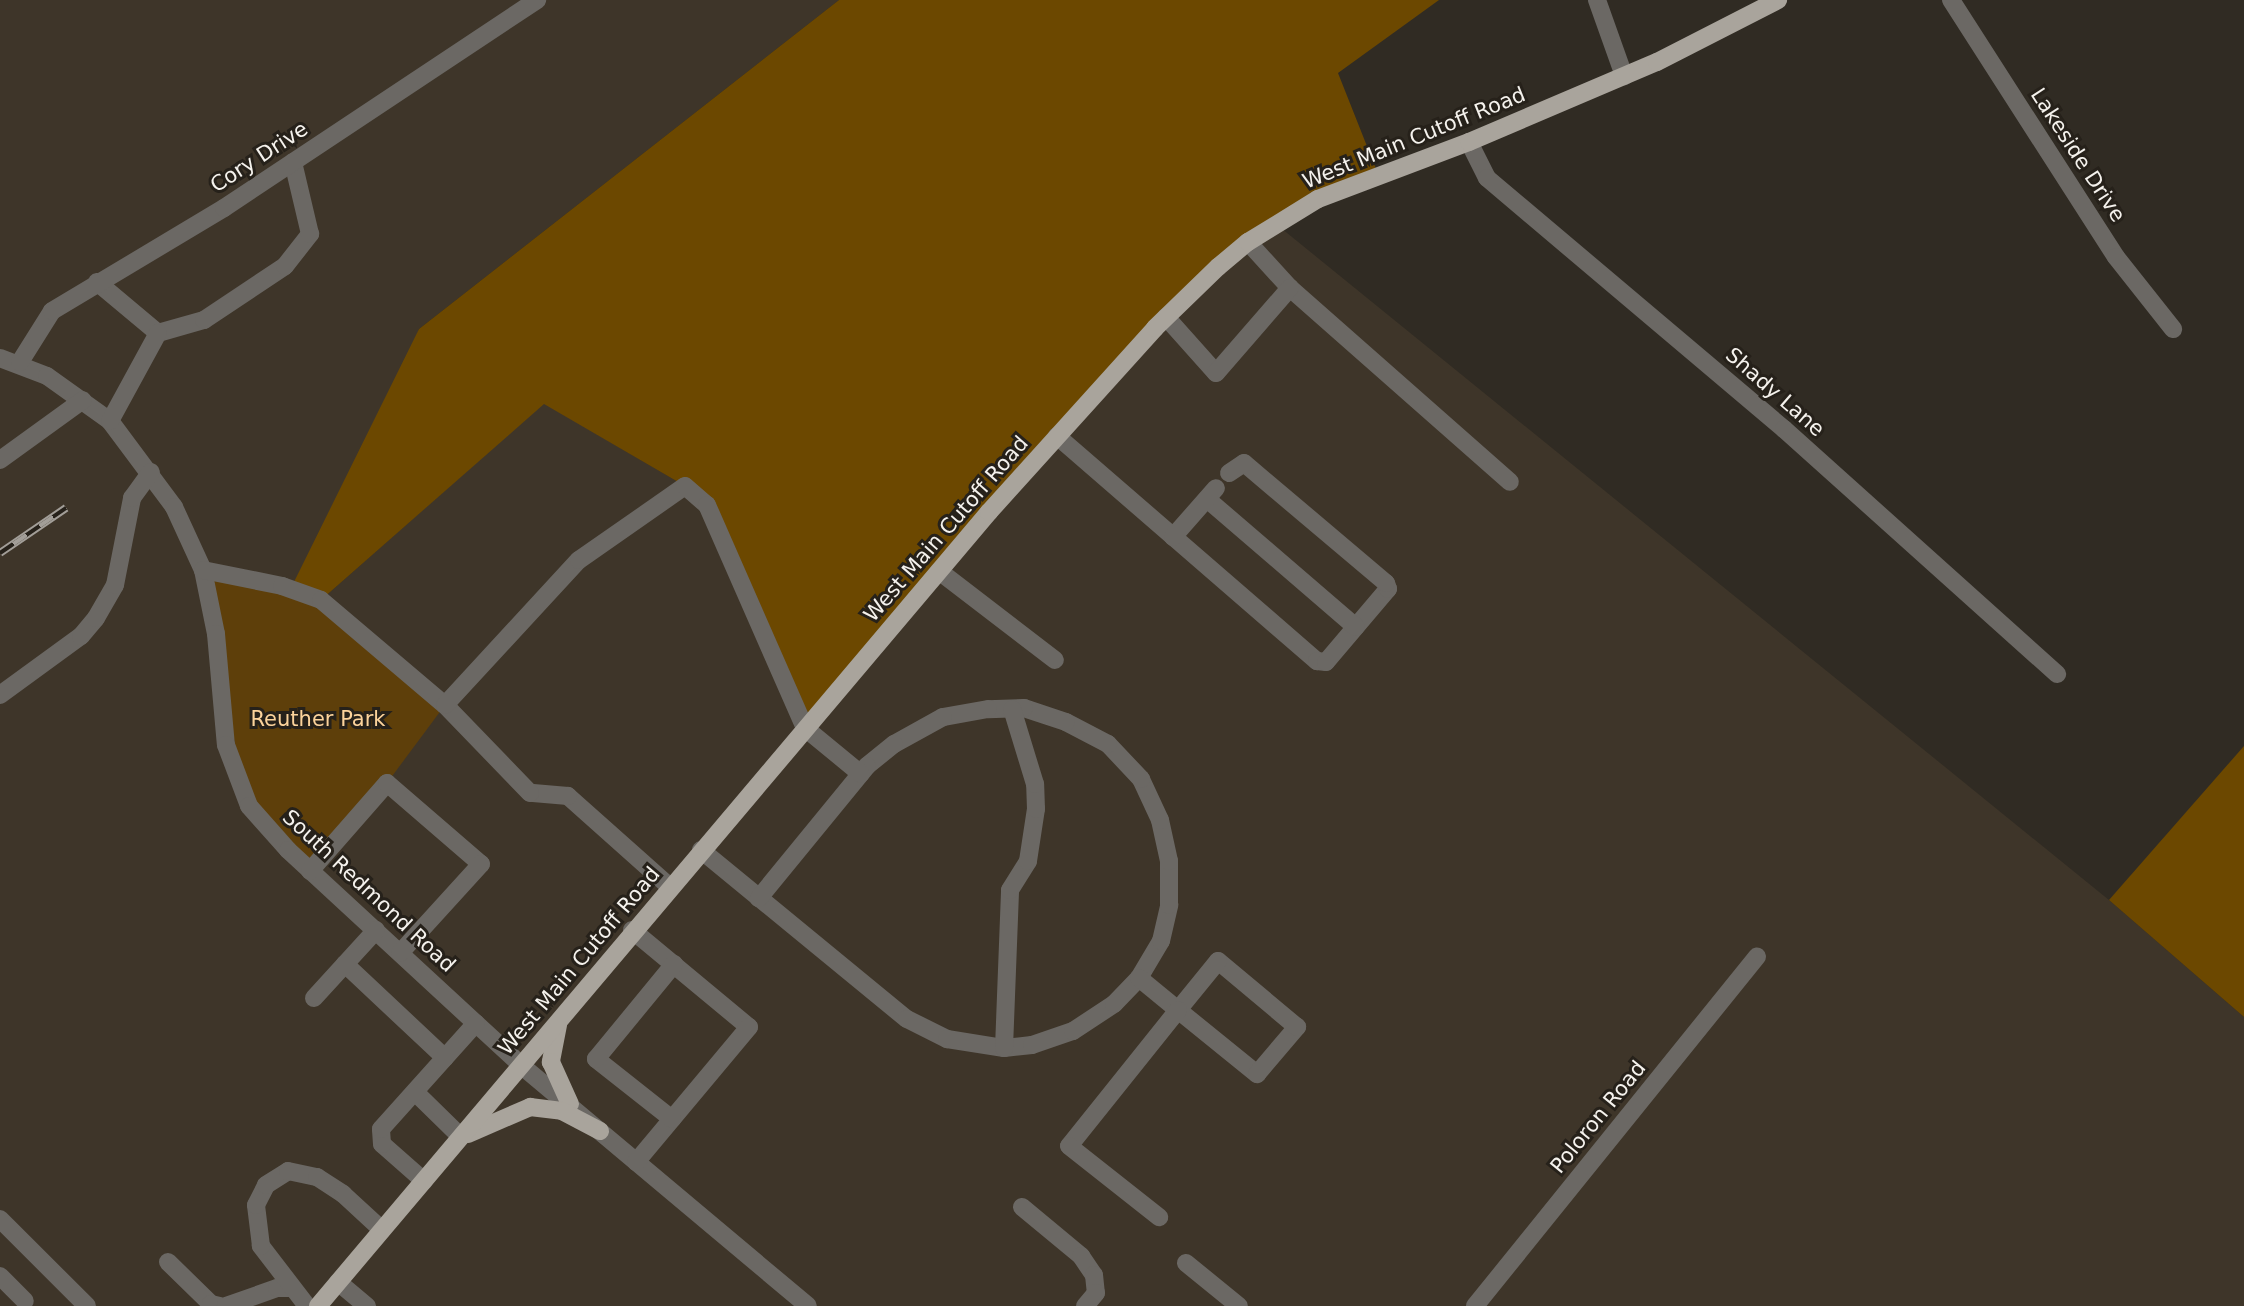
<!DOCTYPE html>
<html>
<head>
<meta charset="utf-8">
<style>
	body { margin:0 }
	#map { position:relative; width:2244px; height:1306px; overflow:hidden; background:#302b23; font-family:"DejaVu Sans",sans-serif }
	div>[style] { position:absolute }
	.built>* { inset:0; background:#3e3529 }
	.green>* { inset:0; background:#5e3f0a }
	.forest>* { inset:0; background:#6c4800 }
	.minor>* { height:18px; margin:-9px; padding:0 9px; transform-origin:9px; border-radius:9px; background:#6b6864 }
	.major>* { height:18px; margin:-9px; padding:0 9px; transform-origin:9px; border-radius:9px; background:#a9a49c }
	.rail>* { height:8px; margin-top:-4px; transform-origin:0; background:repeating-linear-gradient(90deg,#26211a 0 16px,#a29e98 0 32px); box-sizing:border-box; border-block:2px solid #a29e98 }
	span { translate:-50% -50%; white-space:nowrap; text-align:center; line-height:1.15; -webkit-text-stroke:6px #26211a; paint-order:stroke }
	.street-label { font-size:21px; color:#f5f2ed }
	.park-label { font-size:21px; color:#fcd39b }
</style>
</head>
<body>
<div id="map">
	<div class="built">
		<i style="clip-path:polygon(0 0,839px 0,419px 329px,321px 600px,544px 403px,685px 486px,1155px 328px,1276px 224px,2109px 900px,2244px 1017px,2244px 1306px,0 1306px)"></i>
	</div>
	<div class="green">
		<i style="clip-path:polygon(203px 570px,321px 600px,445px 705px,387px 783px,310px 871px,245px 798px)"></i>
	</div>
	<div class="forest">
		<i style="clip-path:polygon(839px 0,1439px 0,1338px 73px,1378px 174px,1218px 267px,805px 728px,707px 505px,685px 486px,544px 404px,321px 600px,290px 590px,419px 329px)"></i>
		<i style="clip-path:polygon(2244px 746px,2244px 1017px,2109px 900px)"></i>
	</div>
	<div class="minor">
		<i style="left:1597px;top:0;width:81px;rotate:70.4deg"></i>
		<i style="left:1951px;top:0;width:305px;rotate:57.3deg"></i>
		<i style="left:2116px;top:257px;width:92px;rotate:51.6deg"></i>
		<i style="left:1469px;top:142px;width:40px;rotate:63.4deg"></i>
		<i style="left:1487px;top:178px;width:389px;rotate:40.2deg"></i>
		<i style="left:1784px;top:429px;width:367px;rotate:41.9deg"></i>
		<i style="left:1248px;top:242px;width:62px;rotate:47.6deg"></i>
		<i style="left:1290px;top:288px;width:293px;rotate:41.4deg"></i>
		<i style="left:97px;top:282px;width:80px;rotate:39.9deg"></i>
		<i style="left:158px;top:333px;width:48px;rotate:-15.8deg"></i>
		<i style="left:204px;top:320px;width:97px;rotate:-33.7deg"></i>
		<i style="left:285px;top:266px;width:41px;rotate:-52deg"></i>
		<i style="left:310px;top:234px;width:74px;rotate:-103.3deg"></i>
		<i style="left:1166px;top:317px;width:75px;rotate:48.2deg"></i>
		<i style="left:1216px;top:373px;width:113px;rotate:-49deg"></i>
		<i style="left:0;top:358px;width:50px;rotate:21deg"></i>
		<i style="left:47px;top:376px;width:77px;rotate:35.5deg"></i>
		<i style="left:110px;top:421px;width:107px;rotate:53.3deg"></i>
		<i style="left:174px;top:507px;width:69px;rotate:65.3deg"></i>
		<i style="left:203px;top:570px;width:65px;rotate:78.5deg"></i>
		<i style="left:216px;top:634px;width:111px;rotate:84.9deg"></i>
		<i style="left:226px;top:745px;width:65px;rotate:69.3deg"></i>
		<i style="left:249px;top:806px;width:59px;rotate:48.4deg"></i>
		<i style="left:288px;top:850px;width:318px;rotate:42.7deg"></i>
		<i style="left:522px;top:1066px;width:373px;rotate:40deg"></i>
		<i style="left:20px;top:362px;width:60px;rotate:-57.9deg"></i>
		<i style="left:52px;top:311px;width:200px;rotate:-30.9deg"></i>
		<i style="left:224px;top:208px;width:376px;rotate:-33.6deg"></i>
		<i style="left:110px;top:421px;width:100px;rotate:-61.4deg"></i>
		<i style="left:1057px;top:436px;width:344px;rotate:40.9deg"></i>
		<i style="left:1317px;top:661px;width:9px;rotate:6deg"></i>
		<i style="left:1326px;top:662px;width:96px;rotate:-49.7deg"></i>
		<i style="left:1388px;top:589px;width:6px;rotate:-108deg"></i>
		<i style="left:1386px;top:583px;width:186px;rotate:-139.8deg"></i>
		<i style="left:1244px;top:463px;width:18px;rotate:146deg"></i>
		<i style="left:0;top:460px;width:102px;rotate:-35.9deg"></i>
		<i style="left:1207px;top:499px;width:196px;rotate:40.7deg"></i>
		<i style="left:1173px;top:537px;width:65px;rotate:-48.7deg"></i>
		<i style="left:203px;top:570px;width:81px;rotate:11.4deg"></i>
		<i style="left:282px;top:586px;width:41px;rotate:19.7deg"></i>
		<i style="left:321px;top:600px;width:162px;rotate:40.3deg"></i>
		<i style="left:939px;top:571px;width:146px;rotate:37.5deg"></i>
		<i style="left:0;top:695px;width:100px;rotate:-36.1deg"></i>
		<i style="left:81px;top:636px;width:23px;rotate:-50deg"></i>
		<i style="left:96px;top:618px;width:38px;rotate:-60deg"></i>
		<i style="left:115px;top:585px;width:89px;rotate:-78.9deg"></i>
		<i style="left:132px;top:498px;width:32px;rotate:-54deg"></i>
		<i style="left:701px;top:850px;width:266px;rotate:39.4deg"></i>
		<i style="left:907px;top:1019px;width:45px;rotate:26.6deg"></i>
		<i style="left:947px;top:1039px;width:58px;rotate:9deg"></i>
		<i style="left:1004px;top:1048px;width:28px;rotate:-6deg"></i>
		<i style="left:1032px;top:1045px;width:43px;rotate:-18.9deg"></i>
		<i style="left:1073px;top:1031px;width:49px;rotate:-33.4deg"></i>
		<i style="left:1114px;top:1004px;width:36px;rotate:-46deg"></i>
		<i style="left:1139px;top:978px;width:43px;rotate:-59.3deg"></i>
		<i style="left:1161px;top:941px;width:37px;rotate:-77deg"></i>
		<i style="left:1169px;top:905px;width:44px;rotate:-90deg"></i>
		<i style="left:1169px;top:861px;width:42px;rotate:-102.4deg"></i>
		<i style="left:1160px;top:820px;width:45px;rotate:-114.9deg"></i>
		<i style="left:1141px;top:779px;width:48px;rotate:-133.3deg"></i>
		<i style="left:1108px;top:744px;width:47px;rotate:-152.4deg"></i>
		<i style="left:1066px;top:722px;width:44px;rotate:-161.6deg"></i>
		<i style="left:1024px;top:708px;width:36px;rotate:178deg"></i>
		<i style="left:988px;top:709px;width:46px;rotate:169.9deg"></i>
		<i style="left:943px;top:717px;width:56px;rotate:151.1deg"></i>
		<i style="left:894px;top:744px;width:35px;rotate:141deg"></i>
		<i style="left:867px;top:766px;width:171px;rotate:129.3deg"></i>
		<i style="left:310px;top:871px;width:117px;rotate:-48.8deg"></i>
		<i style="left:387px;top:783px;width:124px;rotate:40.8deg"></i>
		<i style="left:481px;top:864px;width:120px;rotate:132.3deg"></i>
		<i style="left:670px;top:887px;width:137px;rotate:-138.3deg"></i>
		<i style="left:568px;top:796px;width:38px;rotate:-175deg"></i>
		<i style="left:530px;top:793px;width:122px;rotate:-134deg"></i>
		<i style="left:445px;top:705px;width:197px;rotate:-47.3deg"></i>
		<i style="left:579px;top:560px;width:129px;rotate:-34.9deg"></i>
		<i style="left:685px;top:486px;width:29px;rotate:41deg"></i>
		<i style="left:707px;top:505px;width:244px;rotate:66.3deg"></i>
		<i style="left:805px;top:728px;width:72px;rotate:39.4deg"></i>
		<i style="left:632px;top:930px;width:152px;rotate:39.7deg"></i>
		<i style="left:749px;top:1027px;width:176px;rotate:129.9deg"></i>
		<i style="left:345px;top:964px;width:137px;rotate:43.2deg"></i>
		<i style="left:1139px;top:978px;width:50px;rotate:39.4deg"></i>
		<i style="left:1178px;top:1010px;width:102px;rotate:39deg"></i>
		<i style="left:1257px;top:1074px;width:62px;rotate:-49.6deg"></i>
		<i style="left:1297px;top:1027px;width:103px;rotate:-140.1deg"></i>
		<i style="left:1218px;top:961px;width:63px;rotate:129.2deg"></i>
		<i style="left:1178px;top:1010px;width:174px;rotate:128.7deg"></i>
		<i style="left:1069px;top:1146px;width:115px;rotate:38.3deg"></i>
		<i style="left:314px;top:998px;width:92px;rotate:-47.6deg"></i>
		<i style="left:1004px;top:1048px;width:158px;rotate:-87.8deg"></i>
		<i style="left:1010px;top:890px;width:34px;rotate:-58deg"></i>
		<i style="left:1028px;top:861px;width:53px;rotate:-81.3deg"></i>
		<i style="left:1036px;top:809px;width:25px;rotate:-92deg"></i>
		<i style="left:1035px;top:784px;width:78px;rotate:-107deg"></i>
		<i style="left:415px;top:1092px;width:64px;rotate:44.4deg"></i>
		<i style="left:672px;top:1119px;width:97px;rotate:-141.7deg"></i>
		<i style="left:596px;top:1059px;width:123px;rotate:-50.6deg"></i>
		<i style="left:424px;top:1181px;width:56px;rotate:-138.6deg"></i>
		<i style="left:382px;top:1144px;width:15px;rotate:-94deg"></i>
		<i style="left:381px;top:1129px;width:142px;rotate:-48.1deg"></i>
		<i style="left:1022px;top:1207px;width:77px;rotate:39.7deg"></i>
		<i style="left:1081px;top:1256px;width:23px;rotate:56deg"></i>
		<i style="left:1094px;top:1275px;width:18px;rotate:84deg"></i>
		<i style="left:1096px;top:1293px;width:17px;rotate:130deg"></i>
		<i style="left:0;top:1219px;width:123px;rotate:45deg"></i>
		<i style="left:168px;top:1262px;width:60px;rotate:44.3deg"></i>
		<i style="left:211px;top:1304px;width:9px;rotate:13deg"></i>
		<i style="left:1186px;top:1263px;width:68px;rotate:39.1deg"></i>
		<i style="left:0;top:1276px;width:35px;rotate:45deg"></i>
		<i style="left:338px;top:1282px;width:38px;rotate:40deg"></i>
		<i style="left:226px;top:1306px;width:54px;rotate:-19.4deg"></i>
		<i style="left:277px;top:1288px;width:14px"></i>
		<i style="left:307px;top:1306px;width:76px;rotate:-127.5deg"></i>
		<i style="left:261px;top:1246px;width:41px;rotate:-97deg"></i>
		<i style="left:256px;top:1205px;width:22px;rotate:-63deg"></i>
		<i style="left:266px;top:1185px;width:26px;rotate:-32deg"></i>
		<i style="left:288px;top:1171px;width:30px;rotate:12deg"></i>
		<i style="left:317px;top:1177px;width:31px;rotate:33deg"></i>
		<i style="left:343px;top:1194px;width:53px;rotate:42.7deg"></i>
		<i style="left:1475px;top:1306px;width:449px;rotate:-51.1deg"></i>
	</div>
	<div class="major">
		<i style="left:558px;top:1025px;width:38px;rotate:101deg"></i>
		<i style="left:551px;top:1062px;width:46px;rotate:65.7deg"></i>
		<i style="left:468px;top:1134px;width:68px;rotate:-23.5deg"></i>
		<i style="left:530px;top:1107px;width:32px;rotate:7deg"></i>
		<i style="left:562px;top:1111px;width:43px;rotate:27.8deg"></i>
		<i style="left:318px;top:1306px;width:1040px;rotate:-49.8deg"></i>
		<i style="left:989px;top:512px;width:248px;rotate:-47.9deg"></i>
		<i style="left:1155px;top:328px;width:88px;rotate:-44.1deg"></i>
		<i style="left:1218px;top:267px;width:39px;rotate:-40deg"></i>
		<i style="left:1248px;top:242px;width:82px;rotate:-31.6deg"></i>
		<i style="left:1318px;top:199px;width:161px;rotate:-20.7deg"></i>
		<i style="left:1469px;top:142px;width:204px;rotate:-23.1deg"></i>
		<i style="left:1657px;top:62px;width:136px;rotate:-27.1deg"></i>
	</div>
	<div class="rail">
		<i style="left:0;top:553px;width:80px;rotate:-34.3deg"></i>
	</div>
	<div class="street-label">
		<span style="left:1414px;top:138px;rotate:-22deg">West Main Cutoff Road</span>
		<span style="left:2078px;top:155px;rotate:57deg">Lakeside Drive</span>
		<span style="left:259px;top:157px;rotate:-33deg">Cory Drive</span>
		<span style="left:1775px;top:392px;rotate:41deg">Shady Lane</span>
		<span style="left:946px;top:529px;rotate:-49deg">West Main Cutoff Road</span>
		<span style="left:369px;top:891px;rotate:43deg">South Redmond Road</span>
		<span style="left:579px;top:961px;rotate:-50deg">West Main Cutoff Road</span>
		<span style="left:1598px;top:1117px;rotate:-51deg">Poloron Road</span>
	</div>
	<div class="park-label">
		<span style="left:318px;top:719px">Reuther Park</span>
	</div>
</div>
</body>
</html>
